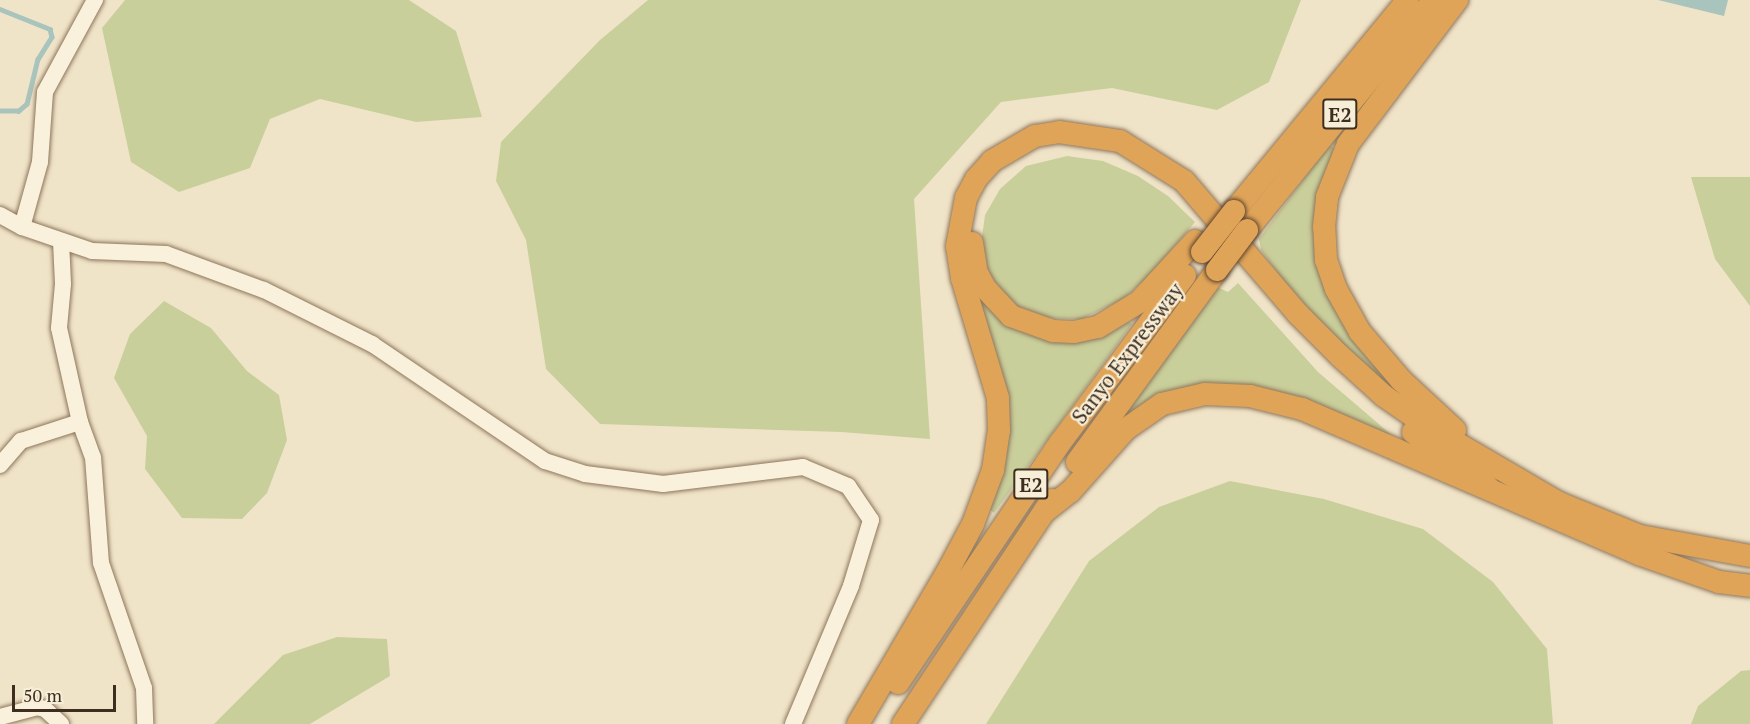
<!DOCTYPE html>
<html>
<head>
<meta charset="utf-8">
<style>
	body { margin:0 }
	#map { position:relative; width:1750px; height:724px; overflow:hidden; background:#f0e4c8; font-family:"PT Serif",serif }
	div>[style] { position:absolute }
	.green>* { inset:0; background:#c9cf9b }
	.water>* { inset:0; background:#a9c4bc }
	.stream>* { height:4.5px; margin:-2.25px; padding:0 2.25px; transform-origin:2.25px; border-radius:2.25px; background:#a9c4bc }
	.roads { filter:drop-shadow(0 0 2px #8d765c) drop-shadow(0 0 2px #8d765c) }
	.minor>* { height:16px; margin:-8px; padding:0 8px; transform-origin:8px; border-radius:8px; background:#faf1dc }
	.highway>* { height:22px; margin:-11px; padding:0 11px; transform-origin:11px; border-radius:11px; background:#e0a458 }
	.bridges { filter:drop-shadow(0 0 2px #5b4430) drop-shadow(0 0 2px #5b4430) }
	.highway-bridge>* { height:22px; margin:-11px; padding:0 11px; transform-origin:11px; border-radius:11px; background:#e0a458 }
	span { translate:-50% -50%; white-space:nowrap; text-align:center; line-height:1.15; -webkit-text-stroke:4.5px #f7eed8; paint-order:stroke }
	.shield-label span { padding:2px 4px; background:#f7eed8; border:2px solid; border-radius:4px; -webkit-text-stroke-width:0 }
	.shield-label { font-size:20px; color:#3d2e20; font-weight:700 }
	.street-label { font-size:21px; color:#3d2e20 }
	.scale { position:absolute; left:12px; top:685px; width:104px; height:27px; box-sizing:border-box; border:3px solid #3d2e20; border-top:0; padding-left:8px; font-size:18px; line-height:21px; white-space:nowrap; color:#3d2e20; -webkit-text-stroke:4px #f7eed8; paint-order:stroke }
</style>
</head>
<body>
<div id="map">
	<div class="green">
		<i style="clip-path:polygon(125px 0,409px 0,456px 31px,482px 117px,416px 122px,320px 99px,270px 119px,250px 168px,179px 192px,131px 162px,102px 28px)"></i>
		<i style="clip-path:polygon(648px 0,1301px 0,1269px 82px,1217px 110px,1112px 88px,1001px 102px,914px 199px,930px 439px,841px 432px,600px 424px,546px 369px,526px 240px,496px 181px,501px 142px,600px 40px)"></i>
		<i style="clip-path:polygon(1329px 145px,1339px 152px,1316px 230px,1410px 399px,1392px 389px,1349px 352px,1285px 283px,1261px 250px,1259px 239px)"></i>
		<i style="clip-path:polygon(1067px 156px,1103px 161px,1138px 176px,1168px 196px,1195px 222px,1151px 274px,1123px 299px,1082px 319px,1041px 318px,1009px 303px,989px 273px,981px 244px,985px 215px,1000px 189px,1026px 166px)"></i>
		<i style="clip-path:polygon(1691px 177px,1750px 177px,1750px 306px,1715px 259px)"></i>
		<i style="clip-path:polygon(1238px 283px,1318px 372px,1394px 437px,1252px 388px,1121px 418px,1217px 287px,1228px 292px)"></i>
		<i style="clip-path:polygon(983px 296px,1019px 330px,1128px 321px,1132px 324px,994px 513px,988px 508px,1000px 476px,975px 300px)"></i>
		<i style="clip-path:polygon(164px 301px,211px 328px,247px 371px,279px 395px,287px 440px,267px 493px,242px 519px,182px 518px,145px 469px,147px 436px,114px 378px,130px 334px)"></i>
		<i style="clip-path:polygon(1230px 481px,1324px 499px,1423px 529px,1493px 582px,1547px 649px,1553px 724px,986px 724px,1089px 561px,1159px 507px)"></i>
		<i style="clip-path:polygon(337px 637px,387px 639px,390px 676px,310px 724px,214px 724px,283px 655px)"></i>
		<i style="clip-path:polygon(1750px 670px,1750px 724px,1691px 724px,1698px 706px,1741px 671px)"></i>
	</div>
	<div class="water">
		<i style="clip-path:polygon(1658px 0,1728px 0,1724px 16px)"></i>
	</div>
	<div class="stream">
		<i style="left:0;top:9px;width:54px;rotate:21.8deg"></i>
		<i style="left:50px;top:29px;width:8px;rotate:76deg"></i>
		<i style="left:52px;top:37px;width:26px;rotate:122deg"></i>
		<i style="left:38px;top:59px;width:46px;rotate:103.7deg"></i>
		<i style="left:27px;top:104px;width:11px;rotate:139deg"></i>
		<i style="left:19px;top:111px;width:19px;rotate:180deg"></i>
	</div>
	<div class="roads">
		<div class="minor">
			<i style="left:0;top:215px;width:25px;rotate:29deg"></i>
			<i style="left:22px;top:227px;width:74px;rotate:18.9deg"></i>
			<i style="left:92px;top:251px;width:74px;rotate:2.3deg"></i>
			<i style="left:166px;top:254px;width:104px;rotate:20.2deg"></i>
			<i style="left:264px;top:290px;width:121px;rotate:26.6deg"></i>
			<i style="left:372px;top:344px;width:209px;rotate:34.1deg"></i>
			<i style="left:545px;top:461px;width:42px;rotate:18deg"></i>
			<i style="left:585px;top:474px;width:79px;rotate:7.3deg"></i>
			<i style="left:663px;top:484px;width:141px;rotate:-6.9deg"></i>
			<i style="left:803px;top:467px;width:49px;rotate:22.9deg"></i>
			<i style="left:848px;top:486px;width:41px;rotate:55.9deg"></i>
			<i style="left:871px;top:520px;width:69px;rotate:106.9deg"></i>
			<i style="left:851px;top:586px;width:150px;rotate:112.8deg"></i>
			<i style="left:22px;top:227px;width:67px;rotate:-74.5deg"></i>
			<i style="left:40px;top:162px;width:70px;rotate:-85.9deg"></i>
			<i style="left:45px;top:92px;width:105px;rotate:-61.5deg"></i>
			<i style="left:61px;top:241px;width:43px;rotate:87.3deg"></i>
			<i style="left:63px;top:284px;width:44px;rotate:95.2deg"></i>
			<i style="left:59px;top:328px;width:96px;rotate:77.4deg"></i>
			<i style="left:80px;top:422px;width:37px;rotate:70deg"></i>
			<i style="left:93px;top:457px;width:106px;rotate:85.7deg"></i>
			<i style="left:101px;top:563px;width:132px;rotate:71deg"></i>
			<i style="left:144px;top:688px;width:36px;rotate:88deg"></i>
			<i style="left:0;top:465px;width:32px;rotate:-49deg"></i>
			<i style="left:21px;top:441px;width:62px;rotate:-17.9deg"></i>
			<i style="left:0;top:717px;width:38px;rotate:-15deg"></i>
			<i style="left:37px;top:707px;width:8px;rotate:14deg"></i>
			<i style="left:45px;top:709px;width:22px;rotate:43deg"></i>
		</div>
		<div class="highway">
			<i style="left:1234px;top:211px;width:273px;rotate:-50.5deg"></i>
			<i style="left:1247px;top:230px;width:296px;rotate:-50.9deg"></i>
			<i style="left:972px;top:243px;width:30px;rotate:81deg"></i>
			<i style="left:977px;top:273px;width:17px;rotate:62deg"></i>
			<i style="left:985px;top:288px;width:38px;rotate:47deg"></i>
			<i style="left:1011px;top:316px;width:45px;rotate:19.7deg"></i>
			<i style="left:1053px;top:331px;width:21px;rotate:3deg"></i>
			<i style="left:1074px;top:332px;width:25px;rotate:-12deg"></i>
			<i style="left:1098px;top:327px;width:48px;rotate:-31.4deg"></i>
			<i style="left:1139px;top:302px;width:83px;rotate:-47.4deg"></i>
			<i style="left:1455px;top:430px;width:74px;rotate:-137.2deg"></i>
			<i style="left:1401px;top:380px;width:63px;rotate:-130.5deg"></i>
			<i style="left:1360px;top:332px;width:49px;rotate:-119.2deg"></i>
			<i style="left:1336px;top:289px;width:31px;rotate:-109deg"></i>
			<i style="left:1326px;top:260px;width:33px;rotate:-93deg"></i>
			<i style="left:1324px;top:227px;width:30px;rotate:-84deg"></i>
			<i style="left:1327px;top:197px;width:57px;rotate:-68.4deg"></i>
			<i style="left:1348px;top:144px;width:181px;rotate:-52.9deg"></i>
			<i style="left:1413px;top:432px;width:92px;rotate:36.1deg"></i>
			<i style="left:1077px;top:462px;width:238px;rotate:-53.9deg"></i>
			<i style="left:1044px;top:512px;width:33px;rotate:-38deg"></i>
			<i style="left:1070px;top:492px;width:84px;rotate:-48.4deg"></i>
			<i style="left:1126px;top:429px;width:44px;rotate:-34.8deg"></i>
			<i style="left:1162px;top:404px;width:44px;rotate:-13.1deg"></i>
			<i style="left:1205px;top:394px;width:45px;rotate:2.5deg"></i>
			<i style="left:1250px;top:396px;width:54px;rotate:14deg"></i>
			<i style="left:1302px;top:409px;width:367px;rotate:23.3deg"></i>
			<i style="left:1639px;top:554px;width:85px;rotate:19.3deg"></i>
			<i style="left:1719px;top:582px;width:31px;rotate:7deg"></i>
			<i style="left:898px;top:683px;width:290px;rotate:-56deg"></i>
			<i style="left:1060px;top:443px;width:209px;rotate:-53.3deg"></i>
			<i style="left:858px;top:724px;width:182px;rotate:-59.6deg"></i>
			<i style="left:950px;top:567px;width:49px;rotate:-61.9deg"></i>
			<i style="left:973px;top:524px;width:58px;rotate:-69.7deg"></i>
			<i style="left:993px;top:470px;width:40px;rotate:-81.5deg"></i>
			<i style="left:999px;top:430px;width:32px;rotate:-92deg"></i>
			<i style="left:998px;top:398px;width:125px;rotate:-106.7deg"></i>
			<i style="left:962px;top:278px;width:32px;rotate:-99deg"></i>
			<i style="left:957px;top:246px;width:49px;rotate:-79.4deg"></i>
			<i style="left:966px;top:198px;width:21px;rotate:-62deg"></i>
			<i style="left:976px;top:179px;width:24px;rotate:-48deg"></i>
			<i style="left:992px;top:161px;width:50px;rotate:-30.2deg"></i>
			<i style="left:1035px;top:136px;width:24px;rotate:-9deg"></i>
			<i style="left:1059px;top:132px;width:62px;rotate:8.4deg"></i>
			<i style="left:1120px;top:141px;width:75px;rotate:32deg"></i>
			<i style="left:1184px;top:181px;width:175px;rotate:49.4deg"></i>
			<i style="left:1298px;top:314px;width:59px;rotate:45deg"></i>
			<i style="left:1340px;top:356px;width:59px;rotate:42.3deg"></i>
			<i style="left:1384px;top:396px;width:55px;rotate:34.6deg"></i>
			<i style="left:1429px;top:427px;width:151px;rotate:30.3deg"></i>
			<i style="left:1559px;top:503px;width:87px;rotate:22.2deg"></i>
			<i style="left:1640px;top:536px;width:112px;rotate:10.3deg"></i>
			<i style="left:903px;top:724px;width:269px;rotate:-56.4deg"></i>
		</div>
	</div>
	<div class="bridges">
		<div class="highway-bridge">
			<i style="left:1202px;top:252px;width:52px;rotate:-52deg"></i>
			<i style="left:1217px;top:270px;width:50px;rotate:-53.1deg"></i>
		</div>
	</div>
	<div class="shield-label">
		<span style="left:1340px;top:114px">E2</span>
		<span style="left:1031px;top:484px">E2</span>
	</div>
	<div class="street-label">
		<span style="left:1127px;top:353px;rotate:-53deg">Sanyo Expressway</span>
	</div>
	<div class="scale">50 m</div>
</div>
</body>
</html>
